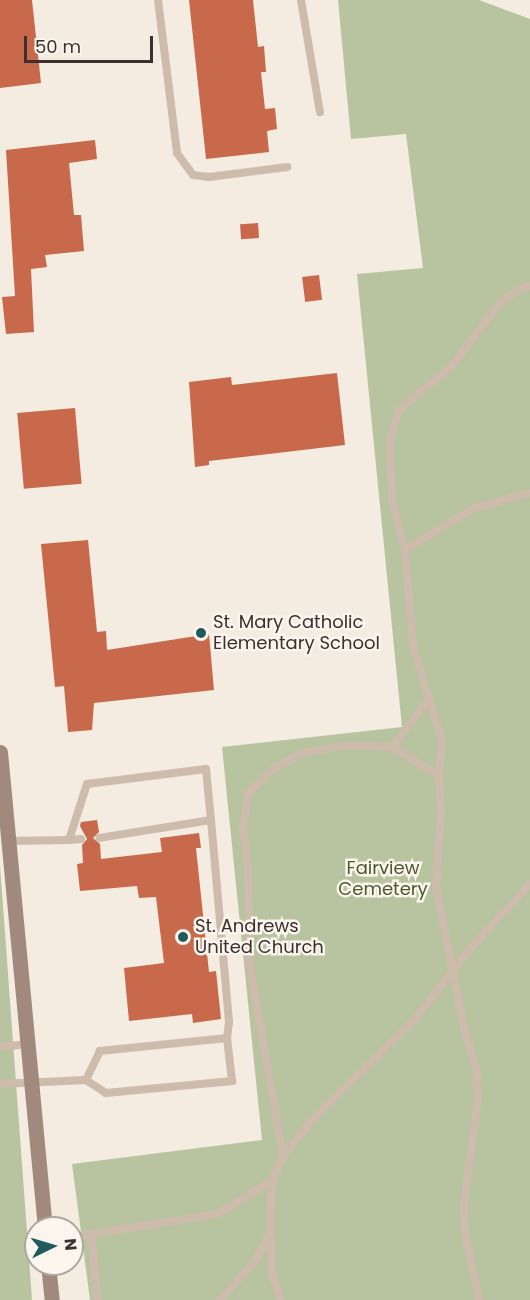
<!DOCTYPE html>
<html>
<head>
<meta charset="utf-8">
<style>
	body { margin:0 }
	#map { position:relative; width:530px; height:1300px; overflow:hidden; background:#f4ebe1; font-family:Poppins,sans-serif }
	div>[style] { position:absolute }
	.green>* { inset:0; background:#b8c4a0 }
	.building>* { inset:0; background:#c8694b; transform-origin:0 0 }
	.lane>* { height:8px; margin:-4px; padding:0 4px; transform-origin:4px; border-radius:4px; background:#cdbbac }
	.secondary>* { height:15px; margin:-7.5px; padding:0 7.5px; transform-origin:7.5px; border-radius:7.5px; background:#a18a7d }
	.dots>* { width:16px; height:16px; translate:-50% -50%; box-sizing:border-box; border:3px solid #fbf5ee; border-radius:50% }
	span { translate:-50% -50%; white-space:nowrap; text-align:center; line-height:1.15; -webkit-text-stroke:5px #fbf5ee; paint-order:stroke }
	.poi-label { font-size:18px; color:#3b302b }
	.left { translate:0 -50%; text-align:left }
	.park-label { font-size:18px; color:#4a5a2e }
	.north { position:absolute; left:24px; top:1216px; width:60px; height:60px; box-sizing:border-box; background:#fbf5ee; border:2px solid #aea6a0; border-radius:50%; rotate:85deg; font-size:16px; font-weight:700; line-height:24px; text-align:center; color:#3b302b }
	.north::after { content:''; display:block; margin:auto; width:21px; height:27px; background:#1f5a5e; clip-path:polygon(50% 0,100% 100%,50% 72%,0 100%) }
	.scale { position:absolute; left:24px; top:36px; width:129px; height:27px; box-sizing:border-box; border:3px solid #3b302b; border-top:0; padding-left:8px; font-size:18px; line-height:21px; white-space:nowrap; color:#3b302b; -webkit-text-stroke:4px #fbf5ee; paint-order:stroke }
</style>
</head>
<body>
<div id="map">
	<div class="green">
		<i style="clip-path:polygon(338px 0,479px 0,530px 19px,530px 1300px,90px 1300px,72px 1164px,262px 1140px,222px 747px,402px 727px,357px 274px,423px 268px,406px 134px,351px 139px)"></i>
		<i style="clip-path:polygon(0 865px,32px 1300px,0 1300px)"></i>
	</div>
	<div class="building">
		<i style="clip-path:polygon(0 0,32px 0,41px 83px,0 88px)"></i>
		<i style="clip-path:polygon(189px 0,253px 0,258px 47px,264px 46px,266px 72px,261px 72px,265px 109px,275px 108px,277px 129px,267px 131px,269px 152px,206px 159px)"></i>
		<i style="clip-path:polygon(95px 140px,97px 159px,69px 163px,74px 215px,81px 215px,84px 251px,45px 255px,47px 267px,31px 269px,34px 332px,6px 334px,2px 297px,15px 296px,6px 150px)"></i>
		<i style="left:258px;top:223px;width:15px;height:18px;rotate:86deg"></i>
		<i style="left:319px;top:275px;width:25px;height:17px;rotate:83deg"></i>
		<i style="clip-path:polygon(337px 373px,345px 445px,209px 461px,209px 465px,195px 467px,189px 382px,231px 377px,232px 385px)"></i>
		<i style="left:75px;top:408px;width:76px;height:58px;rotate:85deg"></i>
		<i style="clip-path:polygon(88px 540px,97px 632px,106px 631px,107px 650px,209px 634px,214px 690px,94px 703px,92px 730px,68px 732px,64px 686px,55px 687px,41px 544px)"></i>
		<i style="clip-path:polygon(97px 820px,99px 832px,93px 838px,100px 844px,101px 859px,162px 852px,160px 838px,199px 833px,201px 848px,196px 848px,209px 972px,216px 971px,221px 1019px,193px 1023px,192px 1014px,129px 1021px,124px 968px,164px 963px,156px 897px,139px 898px,137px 886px,80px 891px,77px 864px,83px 863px,82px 845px,87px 839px,80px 826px,81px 822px)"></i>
	</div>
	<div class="lane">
		<i style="left:158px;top:0;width:154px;rotate:82.9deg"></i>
		<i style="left:177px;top:153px;width:27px;rotate:54deg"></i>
		<i style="left:193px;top:175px;width:16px;rotate:7deg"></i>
		<i style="left:209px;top:177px;width:79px;rotate:-7.3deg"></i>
		<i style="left:301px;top:0;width:114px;rotate:80.4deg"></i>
		<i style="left:405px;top:550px;width:81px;rotate:-31.3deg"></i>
		<i style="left:474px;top:508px;width:58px;rotate:-15deg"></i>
		<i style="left:429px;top:699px;width:43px;rotate:72.4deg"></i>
		<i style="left:442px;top:740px;width:36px;rotate:95deg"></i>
		<i style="left:392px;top:747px;width:55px;rotate:31.7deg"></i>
		<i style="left:439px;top:776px;width:37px;rotate:87deg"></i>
		<i style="left:441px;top:813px;width:73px;rotate:93.9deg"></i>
		<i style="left:436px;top:886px;width:149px;rotate:78.8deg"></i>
		<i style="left:465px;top:1032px;width:37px;rotate:73deg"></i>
		<i style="left:476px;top:1067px;width:30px;rotate:86deg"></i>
		<i style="left:478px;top:1097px;width:110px;rotate:97.3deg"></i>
		<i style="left:464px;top:1206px;width:27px;rotate:88deg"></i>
		<i style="left:465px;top:1233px;width:68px;rotate:78.2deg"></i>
		<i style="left:211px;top:820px;width:203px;rotate:84.9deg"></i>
		<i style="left:229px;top:1022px;width:16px;rotate:97deg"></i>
		<i style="left:81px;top:839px;width:12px;rotate:175deg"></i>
		<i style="left:69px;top:840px;width:59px;rotate:-72.2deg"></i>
		<i style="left:87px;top:784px;width:120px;rotate:-7.2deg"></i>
		<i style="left:206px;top:769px;width:51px;rotate:84.4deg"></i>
		<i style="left:211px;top:820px;width:113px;rotate:170.9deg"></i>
		<i style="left:8px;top:841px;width:61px;rotate:-0.9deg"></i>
		<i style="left:0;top:1047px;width:28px;rotate:-6deg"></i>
		<i style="left:0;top:1084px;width:86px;rotate:-2.7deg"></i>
		<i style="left:86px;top:1080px;width:24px;rotate:33deg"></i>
		<i style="left:106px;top:1093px;width:127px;rotate:-5.4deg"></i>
		<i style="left:232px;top:1081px;width:43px;rotate:-96.6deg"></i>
		<i style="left:227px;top:1038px;width:128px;rotate:174.2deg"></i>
		<i style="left:100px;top:1051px;width:32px;rotate:116deg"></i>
		<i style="left:283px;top:1156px;width:45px;rotate:-51.3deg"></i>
		<i style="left:311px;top:1121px;width:147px;rotate:-44.4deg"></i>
		<i style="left:416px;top:1018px;width:86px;rotate:-52.1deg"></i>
		<i style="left:469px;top:950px;width:90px;rotate:-47.3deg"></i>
		<i style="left:271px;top:1235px;width:39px;rotate:89deg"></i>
		<i style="left:272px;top:1274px;width:28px;rotate:71deg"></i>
		<i style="left:91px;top:1236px;width:64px;rotate:83.8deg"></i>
		<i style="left:72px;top:1237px;width:147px;rotate:-9deg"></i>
		<i style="left:217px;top:1214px;width:64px;rotate:-31deg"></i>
		<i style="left:272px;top:1181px;width:27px;rotate:-66deg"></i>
		<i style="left:283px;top:1156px;width:193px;rotate:-99.9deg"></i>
		<i style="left:250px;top:966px;width:98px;rotate:-91.2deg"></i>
		<i style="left:248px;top:868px;width:38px;rotate:-97deg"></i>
		<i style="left:243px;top:830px;width:37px;rotate:-82deg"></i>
		<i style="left:248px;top:793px;width:36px;rotate:-44deg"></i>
		<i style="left:274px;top:768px;width:33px;rotate:-27deg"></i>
		<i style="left:303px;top:753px;width:46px;rotate:-10.1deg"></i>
		<i style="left:348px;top:745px;width:44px;rotate:2.6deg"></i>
		<i style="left:392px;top:747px;width:61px;rotate:-52.4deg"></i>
		<i style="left:429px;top:699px;width:55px;rotate:-106.8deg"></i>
		<i style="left:413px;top:646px;width:96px;rotate:-94.8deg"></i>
		<i style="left:405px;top:550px;width:51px;rotate:-104.9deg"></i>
		<i style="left:392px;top:501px;width:61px;rotate:-91.9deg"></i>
		<i style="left:390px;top:440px;width:31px;rotate:-73deg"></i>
		<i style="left:399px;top:410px;width:69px;rotate:-39.7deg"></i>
		<i style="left:452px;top:366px;width:76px;rotate:-53deg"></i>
		<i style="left:498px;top:305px;width:26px;rotate:-37deg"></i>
		<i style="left:519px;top:289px;width:11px;rotate:-15deg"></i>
		<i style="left:220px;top:1300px;width:54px;rotate:-48deg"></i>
		<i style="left:256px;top:1260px;width:30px;rotate:-63deg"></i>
		<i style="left:270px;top:1233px;width:52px;rotate:-87.8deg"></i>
	</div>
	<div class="secondary">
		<i style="left:0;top:752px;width:478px;rotate:84.6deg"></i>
		<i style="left:48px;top:1264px;width:36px;rotate:84deg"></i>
	</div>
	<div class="dots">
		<i style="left:201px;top:633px;background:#1f5a5e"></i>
		<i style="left:183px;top:937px;background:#1f5a5e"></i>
	</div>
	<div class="poi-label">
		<span class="left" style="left:213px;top:633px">St. Mary Catholic<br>Elementary School</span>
		<span class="left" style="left:195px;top:937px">St. Andrews<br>United Church</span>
	</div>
	<div class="park-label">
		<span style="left:383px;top:879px">Fairview<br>Cemetery</span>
	</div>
	<div class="north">N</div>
	<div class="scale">50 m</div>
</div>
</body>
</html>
